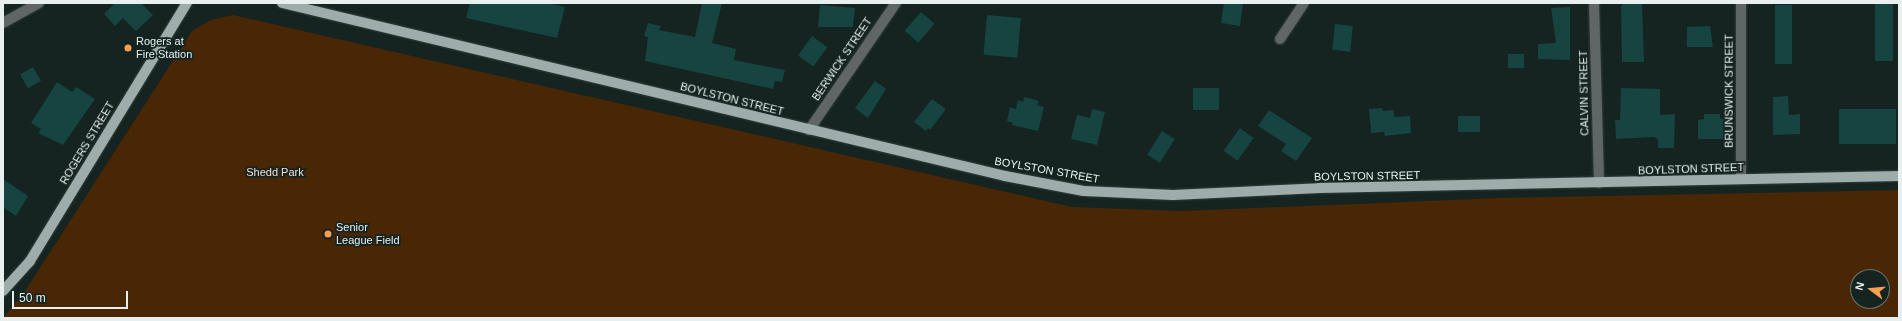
<!DOCTYPE html>
<html>
<head>
<meta charset="utf-8">
<style>
	body { margin:0 }
	#map { position:relative; width:1902px; height:321px; overflow:hidden; background:#152321; font-family:Helvetica,sans-serif }
	div>[style] { position:absolute }
	.green>* { inset:0; background:#492604 }
	.building>* { inset:0; background:#154441; transform-origin:0 0 }
	.roads { filter:drop-shadow(0 0 1px #32403e) drop-shadow(0 0 1px #32403e) }
	.minor>* { height:10px; margin:-5px; padding:0 5px; transform-origin:5px; border-radius:5px; background:#5f6665 }
	.major>* { height:10px; margin:-5px; padding:0 5px; transform-origin:5px; border-radius:5px; background:#9eadab }
	.dots>* { width:11px; height:11px; translate:-50% -50%; box-sizing:border-box; border:2px solid #152321; border-radius:50% }
	span { translate:-50% -50%; white-space:nowrap; text-align:center; line-height:1.15; -webkit-text-stroke:3.5px #152321; paint-order:stroke }
	.poi-label { font-size:11px; color:#e7f0ef }
	.left { translate:0 -50%; text-align:left }
	.street-label { font-size:11px; color:#e7f0ef }
	.park-label { font-size:11px; color:#f4dfd0 }
	.frame { position:absolute; inset:0; border:4px solid #e7f0ef; pointer-events:none }
	.north { position:absolute; left:1850px; top:269px; width:40px; height:40px; box-sizing:border-box; background:#152321; border:1px solid #697573; border-radius:50%; rotate:286deg; font-size:11px; font-weight:700; line-height:16px; text-align:center; color:#e7f0ef }
	.north::after { content:''; display:block; margin:auto; width:14px; height:18px; background:#fa9f4f; clip-path:polygon(50% 0,100% 100%,50% 72%,0 100%) }
	.scale { position:absolute; left:12px; top:291px; width:116px; height:18px; box-sizing:border-box; border:2px solid #e7f0ef; border-top:0; padding-left:5px; font-size:12px; line-height:14px; white-space:nowrap; color:#e7f0ef; -webkit-text-stroke:3px #152321; paint-order:stroke }
</style>
</head>
<body>
<div id="map">
	<div class="green">
		<i style="clip-path:polygon(evenodd,233px 15px,1072px 207px,1182px 211px,1499px 198px,1899px 190px,1899px 318px,3px 318px,27px 288px,192px 31px,211px 20px,233px 15px,1858px 277px,1882px 277px,1882px 301px,1858px 301px,1858px 277px)"></i>
	</div>
	<div class="building">
		<i style="clip-path:polygon(115px 3px,141px 3px,153px 15px,136px 31px,123px 18px,115px 26px,104px 14px)"></i>
		<i style="clip-path:polygon(470px 3px,549px 3px,565px 7px,557px 38px,466px 18px)"></i>
		<i style="clip-path:polygon(702px 3px,722px 3px,712px 43px,736px 49px,734px 60px,785px 70px,782px 82px,775px 81px,773px 89px,645px 61px,648px 37px,644px 36px,648px 23px,661px 26px,659px 30px,695px 37px)"></i>
		<i style="clip-path:polygon(1224px 3px,1243px 3px,1240px 26px,1221px 23px)"></i>
		<i style="clip-path:polygon(1624px 3px,1642px 3px,1644px 62px,1622px 62px,1621px 6px)"></i>
		<i style="left:1875px;top:3px;width:18px;height:58px"></i>
		<i style="clip-path:polygon(820px 5px,855px 8px,853px 27px,818px 27px)"></i>
		<i style="left:1775px;top:5px;width:17px;height:59px"></i>
		<i style="clip-path:polygon(1570px 7px,1570px 60px,1538px 59px,1538px 44px,1556px 43px,1551px 8px)"></i>
		<i style="left:921px;top:12px;width:18px;height:25px;rotate:41deg"></i>
		<i style="left:987px;top:15px;width:34px;height:40px;rotate:5deg"></i>
		<i style="left:1335px;top:24px;width:18px;height:26px;rotate:6deg"></i>
		<i style="clip-path:polygon(1710px 26px,1713px 47px,1687px 47px,1687px 27px)"></i>
		<i style="left:812px;top:36px;width:19px;height:24px;rotate:36deg"></i>
		<i style="left:1524px;top:54px;width:14px;height:16px;rotate:90deg"></i>
		<i style="left:33px;top:67px;width:16px;height:15px;rotate:60deg"></i>
		<i style="clip-path:polygon(875px 81px,886px 89px,868px 118px,855px 108px)"></i>
		<i style="clip-path:polygon(57px 82px,72px 92px,76px 87px,95px 99px,63px 145px,38px 133px,41px 129px,31px 123px)"></i>
		<i style="left:1193px;top:88px;width:26px;height:22px"></i>
		<i style="clip-path:polygon(1621px 88px,1660px 89px,1660px 115px,1675px 114px,1674px 148px,1658px 148px,1658px 139px,1654px 137px,1616px 139px,1615px 120px,1620px 120px)"></i>
		<i style="clip-path:polygon(1788px 96px,1789px 115px,1800px 114px,1800px 134px,1773px 135px,1773px 97px)"></i>
		<i style="clip-path:polygon(1024px 97px,1039px 101px,1037px 105px,1044px 107px,1038px 131px,1012px 125px,1013px 123px,1007px 121px,1010px 107px,1016px 109px,1018px 100px,1023px 102px)"></i>
		<i style="clip-path:polygon(932px 99px,946px 109px,930px 130px,928px 128px,926px 131px,914px 122px)"></i>
		<i style="clip-path:polygon(1382px 108px,1383px 111px,1394px 110px,1394px 117px,1410px 116px,1411px 133px,1385px 136px,1384px 132px,1371px 133px,1369px 109px)"></i>
		<i style="clip-path:polygon(1092px 109px,1105px 112px,1097px 145px,1071px 139px,1077px 115px,1090px 118px)"></i>
		<i style="left:1839px;top:109px;width:57px;height:35px"></i>
		<i style="clip-path:polygon(1269px 110px,1312px 138px,1296px 161px,1281px 151px,1286px 144px,1258px 126px)"></i>
		<i style="clip-path:polygon(1704px 114px,1720px 114px,1720px 119px,1724px 119px,1724px 139px,1698px 139px,1698px 120px,1704px 119px)"></i>
		<i style="left:1480px;top:116px;width:16px;height:22px;rotate:90deg"></i>
		<i style="left:1240px;top:128px;width:17px;height:28px;rotate:36deg"></i>
		<i style="left:1162px;top:131px;width:15px;height:28px;rotate:32deg"></i>
		<i style="clip-path:polygon(3px 179px,28px 196px,16px 216px,3px 207px)"></i>
	</div>
	<div class="roads">
		<div class="minor">
			<i style="left:1594px;top:3px;width:180px;rotate:88.4deg"></i>
			<i style="left:1741px;top:3px;width:176px;rotate:90deg"></i>
			<i style="left:3px;top:23px;width:41px;rotate:-29.1deg"></i>
			<i style="left:1280px;top:39px;width:43px;rotate:-56.3deg"></i>
			<i style="left:809px;top:130px;width:154px;rotate:-55.6deg"></i>
		</div>
		<div class="major">
			<i style="left:282px;top:3px;width:743px;rotate:13.46deg"></i>
			<i style="left:1005px;top:176px;width:80px;rotate:10.8deg"></i>
			<i style="left:1084px;top:191px;width:89px;rotate:2.6deg"></i>
			<i style="left:1173px;top:195px;width:146px;rotate:-2.7deg"></i>
			<i style="left:1319px;top:188px;width:580px;rotate:-1.19deg"></i>
			<i style="left:3px;top:291px;width:40px;rotate:-48deg"></i>
			<i style="left:30px;top:261px;width:302px;rotate:-58.7deg"></i>
		</div>
	</div>
	<div class="dots">
		<i style="left:128px;top:48px;background:#fa9f4f"></i>
		<i style="left:328px;top:234px;background:#fa9f4f"></i>
	</div>
	<div class="poi-label">
		<span class="left" style="left:136px;top:48px">Rogers at<br>Fire Station</span>
		<span class="left" style="left:336px;top:234px">Senior<br>League Field</span>
	</div>
	<div class="street-label">
		<span style="left:842px;top:59px;rotate:-56deg">BERWICK STREET</span>
		<span style="left:1729px;top:91px;rotate:-90deg">BRUNSWICK STREET</span>
		<span style="left:1584px;top:93px;rotate:-91deg">CALVIN STREET</span>
		<span style="left:732px;top:99px;rotate:14deg">BOYLSTON STREET</span>
		<span style="left:87px;top:143px;rotate:-59deg">ROGERS STREET</span>
		<span style="left:1691px;top:169px;rotate:-2deg">BOYLSTON STREET</span>
		<span style="left:1047px;top:170px;rotate:10deg">BOYLSTON STREET</span>
		<span style="left:1367px;top:176px;rotate:-1deg">BOYLSTON STREET</span>
	</div>
	<div class="park-label">
		<span style="left:275px;top:172px">Shedd Park</span>
	</div>
	<div class="frame"></div>
	<div class="north">N</div>
	<div class="scale">50 m</div>
</div>
</body>
</html>
